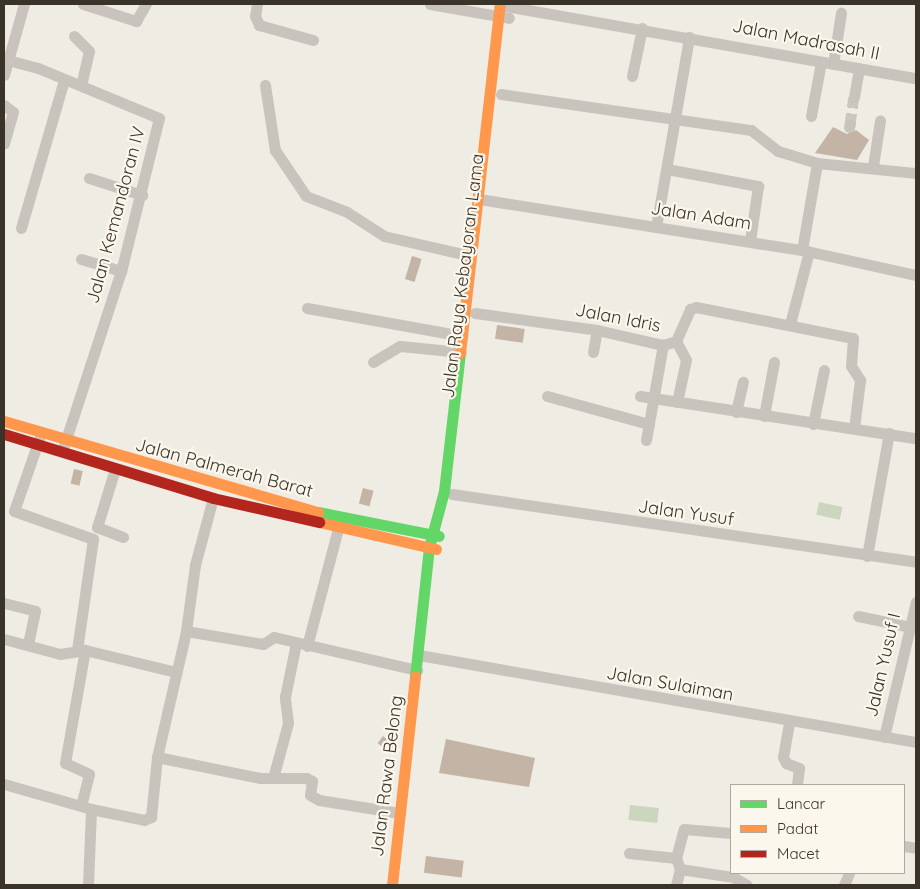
<!DOCTYPE html>
<html>
<head>
<meta charset="utf-8">
<style>
	body { margin:0 }
	#map { position:relative; width:920px; height:889px; overflow:hidden; background:#efece4; font-family:Quicksand,sans-serif }
	div>[style] { position:absolute }
	.green>* { inset:0; background:#ccd5be; transform-origin:0 0 }
	.building>* { inset:0; background:#c3b4a6; transform-origin:0 0 }
	.street-tunnel>* { height:11px; margin-top:-5.5px; transform-origin:0; background:repeating-linear-gradient(90deg,#cbc7bf 0 11px,transparent 0 16.5px) }
	.street>* { height:11px; margin:-5.5px; padding:0 5.5px; transform-origin:5.5px; border-radius:5.5px; background:#c8c4bd }
	.fast>* { height:11px; margin:-5.5px; padding:0 5.5px; transform-origin:5.5px; border-radius:5.5px; background:#63d668 }
	.slow>* { height:11px; margin:-5.5px; padding:0 5.5px; transform-origin:5.5px; border-radius:5.5px; background:#ff974d }
	.jam>* { height:11px; margin:-5.5px; padding:0 5.5px; transform-origin:5.5px; border-radius:5.5px; background:#b3261e }
	span { translate:-50% -50%; white-space:nowrap; text-align:center; line-height:1.15; -webkit-text-stroke:4.5px #fbf7ed; paint-order:stroke }
	.street-label { font-size:18px; color:#3a332a }
	.frame { position:absolute; inset:0; border:5px solid #3a332a; pointer-events:none }
	.legend { position:absolute; left:730px; top:784px; width:175px; height:90px; box-sizing:border-box; background:#fbf7ed; border:1px solid #aea99f; margin:0; padding:6px 9px; list-style:none; font-size:15px; color:#3a332a }
	.legend li { display:flex; align-items:center; gap:10px; height:25px }
	.legend b { width:25px; border:1px solid #aea99f }
</style>
</head>
<body>
<div id="map">
	<div class="green">
		<i style="left:819px;top:502px;width:24px;height:13px;rotate:12deg"></i>
		<i style="left:630px;top:805px;width:29px;height:15px;rotate:6deg"></i>
	</div>
	<div class="building">
		<i style="clip-path:polygon(833px 127px,847px 134px,856px 130px,869px 140px,857px 160px,815px 153px)"></i>
		<i style="left:412px;top:256px;width:10px;height:24px;rotate:17deg"></i>
		<i style="left:497px;top:325px;width:28px;height:14px;rotate:8deg"></i>
		<i style="left:74px;top:469px;width:9px;height:15px;rotate:13deg"></i>
		<i style="left:363px;top:488px;width:11px;height:16px;rotate:15deg"></i>
		<i style="left:383px;top:736px;width:15px;height:9px;rotate:37deg"></i>
		<i style="clip-path:polygon(446px 739px,535px 758px,529px 787px,439px 773px)"></i>
		<i style="left:426px;top:856px;width:38px;height:17px;rotate:7deg"></i>
	</div>
	<div class="street-tunnel">
		<i style="left:850px;top:124px;width:27px;rotate:-82deg"></i>
	</div>
	<div class="street">
		<i style="left:83px;top:4px;width:56px;rotate:17.8deg"></i>
		<i style="left:136px;top:21px;width:20px;rotate:-60deg"></i>
		<i style="left:257px;top:4px;width:12px;rotate:99deg"></i>
		<i style="left:255px;top:16px;width:10px;rotate:66deg"></i>
		<i style="left:259px;top:25px;width:56px;rotate:15.5deg"></i>
		<i style="left:430px;top:4px;width:80px;rotate:10deg"></i>
		<i style="left:500px;top:5px;width:422px;rotate:10deg"></i>
		<i style="left:74px;top:36px;width:21px;rotate:45deg"></i>
		<i style="left:89px;top:51px;width:35px;rotate:103deg"></i>
		<i style="left:4px;top:59px;width:35px;rotate:15deg"></i>
		<i style="left:38px;top:68px;width:131px;rotate:22.5deg"></i>
		<i style="left:159px;top:118px;width:158px;rotate:103.9deg"></i>
		<i style="left:121px;top:271px;width:183px;rotate:108.1deg"></i>
		<i style="left:833px;top:64px;width:52px;rotate:-81.1deg"></i>
		<i style="left:4px;top:75px;width:74px;rotate:-74.3deg"></i>
		<i style="left:632px;top:76px;width:49px;rotate:-78.2deg"></i>
		<i style="left:265px;top:85px;width:66px;rotate:81.3deg"></i>
		<i style="left:275px;top:150px;width:55px;rotate:56deg"></i>
		<i style="left:306px;top:196px;width:44px;rotate:21.3deg"></i>
		<i style="left:347px;top:212px;width:44px;rotate:33deg"></i>
		<i style="left:384px;top:236px;width:89px;rotate:12.9deg"></i>
		<i style="left:501px;top:94px;width:253px;rotate:8.2deg"></i>
		<i style="left:751px;top:130px;width:34px;rotate:38deg"></i>
		<i style="left:778px;top:151px;width:41px;rotate:17.1deg"></i>
		<i style="left:854px;top:97px;width:28px;rotate:-80deg"></i>
		<i style="left:4px;top:105px;width:11px;rotate:38deg"></i>
		<i style="left:13px;top:112px;width:33px;rotate:106deg"></i>
		<i style="left:811px;top:116px;width:55px;rotate:-79.5deg"></i>
		<i style="left:849px;top:127px;width:3px;rotate:-72deg"></i>
		<i style="left:873px;top:166px;width:46px;rotate:-81.2deg"></i>
		<i style="left:667px;top:169px;width:93px;rotate:10.6deg"></i>
		<i style="left:758px;top:186px;width:56px;rotate:98.3deg"></i>
		<i style="left:89px;top:178px;width:56px;rotate:17.8deg"></i>
		<i style="left:479px;top:199px;width:327px;rotate:9deg"></i>
		<i style="left:802px;top:250px;width:117px;rotate:12.4deg"></i>
		<i style="left:656px;top:227px;width:193px;rotate:-80.1deg"></i>
		<i style="left:21px;top:228px;width:154px;rotate:-73.8deg"></i>
		<i style="left:802px;top:250px;width:88px;rotate:-80.2deg"></i>
		<i style="left:817px;top:163px;width:100px;rotate:5.8deg"></i>
		<i style="left:81px;top:259px;width:42px;rotate:16.7deg"></i>
		<i style="left:307px;top:308px;width:158px;rotate:10.2deg"></i>
		<i style="left:475px;top:313px;width:123px;rotate:7.9deg"></i>
		<i style="left:597px;top:330px;width:68px;rotate:12.8deg"></i>
		<i style="left:663px;top:345px;width:14px;rotate:-17deg"></i>
		<i style="left:676px;top:341px;width:35px;rotate:-66deg"></i>
		<i style="left:690px;top:309px;width:6px;rotate:-18deg"></i>
		<i style="left:696px;top:307px;width:160px;rotate:11.2deg"></i>
		<i style="left:853px;top:338px;width:28px;rotate:94deg"></i>
		<i style="left:851px;top:366px;width:17px;rotate:57deg"></i>
		<i style="left:860px;top:380px;width:48px;rotate:97.1deg"></i>
		<i style="left:790px;top:324px;width:75px;rotate:-75.4deg"></i>
		<i style="left:676px;top:341px;width:21px;rotate:62deg"></i>
		<i style="left:686px;top:360px;width:43px;rotate:102.1deg"></i>
		<i style="left:593px;top:352px;width:22px;rotate:-80deg"></i>
		<i style="left:373px;top:362px;width:31px;rotate:-31deg"></i>
		<i style="left:400px;top:346px;width:61px;rotate:5.6deg"></i>
		<i style="left:547px;top:396px;width:106px;rotate:15.4deg"></i>
		<i style="left:640px;top:396px;width:279px;rotate:8.7deg"></i>
		<i style="left:736px;top:412px;width:31px;rotate:-77deg"></i>
		<i style="left:764px;top:416px;width:55px;rotate:-79.5deg"></i>
		<i style="left:813px;top:424px;width:55px;rotate:-78.5deg"></i>
		<i style="left:39px;top:439px;width:76px;rotate:109.1deg"></i>
		<i style="left:14px;top:511px;width:84px;rotate:19.5deg"></i>
		<i style="left:93px;top:539px;width:112px;rotate:98.2deg"></i>
		<i style="left:646px;top:440px;width:97px;rotate:-79.9deg"></i>
		<i style="left:115px;top:469px;width:61px;rotate:107.2deg"></i>
		<i style="left:97px;top:527px;width:28px;rotate:21deg"></i>
		<i style="left:452px;top:494px;width:469px;rotate:8.3deg"></i>
		<i style="left:867px;top:556px;width:125px;rotate:-79.9deg"></i>
		<i style="left:4px;top:603px;width:32px;rotate:14deg"></i>
		<i style="left:35px;top:611px;width:35px;rotate:102deg"></i>
		<i style="left:858px;top:616px;width:53px;rotate:11.9deg"></i>
		<i style="left:186px;top:631px;width:78px;rotate:9.6deg"></i>
		<i style="left:263px;top:644px;width:13px;rotate:-32deg"></i>
		<i style="left:274px;top:637px;width:147px;rotate:13deg"></i>
		<i style="left:4px;top:639px;width:58px;rotate:15deg"></i>
		<i style="left:60px;top:654px;width:25px;rotate:-9deg"></i>
		<i style="left:85px;top:650px;width:94px;rotate:13.6deg"></i>
		<i style="left:307px;top:646px;width:121px;rotate:-75.2deg"></i>
		<i style="left:419px;top:655px;width:505px;rotate:9.93deg"></i>
		<i style="left:789px;top:723px;width:35px;rotate:100deg"></i>
		<i style="left:783px;top:757px;width:7px;rotate:63deg"></i>
		<i style="left:786px;top:763px;width:14px;rotate:21deg"></i>
		<i style="left:799px;top:768px;width:17px;rotate:97deg"></i>
		<i style="left:884px;top:737px;width:139px;rotate:-76.7deg"></i>
		<i style="left:157px;top:757px;width:105px;rotate:11.5deg"></i>
		<i style="left:260px;top:778px;width:46px"></i>
		<i style="left:306px;top:778px;width:7px;rotate:27deg"></i>
		<i style="left:312px;top:781px;width:14px;rotate:98deg"></i>
		<i style="left:310px;top:795px;width:10px;rotate:29deg"></i>
		<i style="left:319px;top:800px;width:82px;rotate:9.1deg"></i>
		<i style="left:273px;top:778px;width:57px;rotate:-74.7deg"></i>
		<i style="left:288px;top:723px;width:26px;rotate:-97deg"></i>
		<i style="left:285px;top:697px;width:55px;rotate:-78.5deg"></i>
		<i style="left:4px;top:784px;width:91px;rotate:16deg"></i>
		<i style="left:91px;top:809px;width:54px;rotate:11.7deg"></i>
		<i style="left:144px;top:820px;width:8px;rotate:-23deg"></i>
		<i style="left:151px;top:817px;width:60px;rotate:-84.3deg"></i>
		<i style="left:157px;top:757px;width:129px;rotate:-77deg"></i>
		<i style="left:186px;top:631px;width:67px;rotate:-82.2deg"></i>
		<i style="left:195px;top:565px;width:69px;rotate:-75deg"></i>
		<i style="left:81px;top:806px;width:33px;rotate:-76deg"></i>
		<i style="left:89px;top:774px;width:26px;rotate:-155deg"></i>
		<i style="left:65px;top:763px;width:115px;rotate:-80deg"></i>
		<i style="left:904px;top:846px;width:12px;rotate:9deg"></i>
		<i style="left:629px;top:853px;width:47px;rotate:6.1deg"></i>
		<i style="left:680px;top:869px;width:54px;rotate:8.6deg"></i>
		<i style="left:733px;top:877px;width:16px;rotate:30deg"></i>
		<i style="left:88px;top:885px;width:76px;rotate:-87.7deg"></i>
		<i style="left:676px;top:885px;width:16px;rotate:-76deg"></i>
		<i style="left:680px;top:869px;width:12px;rotate:-110deg"></i>
		<i style="left:676px;top:858px;width:30px;rotate:-75deg"></i>
		<i style="left:684px;top:829px;width:47px;rotate:4.9deg"></i>
		<i style="left:844px;top:885px;width:13px;rotate:-67deg"></i>
	</div>
	<div class="fast">
		<i style="left:318px;top:512px;width:123px;rotate:11.2deg"></i>
		<i style="left:415px;top:676px;width:130px;rotate:-83.8deg"></i>
		<i style="left:429px;top:547px;width:58px;rotate:-75deg"></i>
		<i style="left:444px;top:491px;width:139px;rotate:-83.4deg"></i>
	</div>
	<div class="slow">
		<i style="left:460px;top:353px;width:351px;rotate:-83.5deg"></i>
		<i style="left:4px;top:421px;width:327px;rotate:16.2deg"></i>
		<i style="left:319px;top:522px;width:120px;rotate:13deg"></i>
		<i style="left:392px;top:885px;width:210px;rotate:-83.7deg"></i>
	</div>
	<div class="jam">
		<i style="left:4px;top:434px;width:219px;rotate:17deg"></i>
		<i style="left:213px;top:498px;width:109px;rotate:12.8deg"></i>
	</div>
	<div class="street-label">
		<span style="left:806px;top:40px;rotate:11deg">Jalan Madrasah II</span>
		<span style="left:116px;top:215px;rotate:-75deg">Jalan Kemandoran IV</span>
		<span style="left:701px;top:216px;rotate:9deg">Jalan Adam</span>
		<span style="left:463px;top:276px;rotate:-83deg">Jalan Raya Kebayoran Lama</span>
		<span style="left:618px;top:318px;rotate:11deg">Jalan Idris</span>
		<span style="left:224px;top:468px;rotate:15deg">Jalan Palmerah Barat</span>
		<span style="left:686px;top:513px;rotate:8deg">Jalan Yusuf</span>
		<span style="left:883px;top:665px;rotate:-77deg">Jalan Yusuf I</span>
		<span style="left:670px;top:684px;rotate:10deg">Jalan Sulaiman</span>
		<span style="left:387px;top:776px;rotate:-83deg">Jalan Rawa Belong</span>
	</div>
	<div class="frame"></div>
	<ul class="legend">
	<li><b style="height:6px;background:#63d668"></b>Lancar</li>
	<li><b style="height:6px;background:#ff974d"></b>Padat</li>
	<li><b style="height:6px;background:#b3261e"></b>Macet</li>
	</ul>
</div>
</body>
</html>
